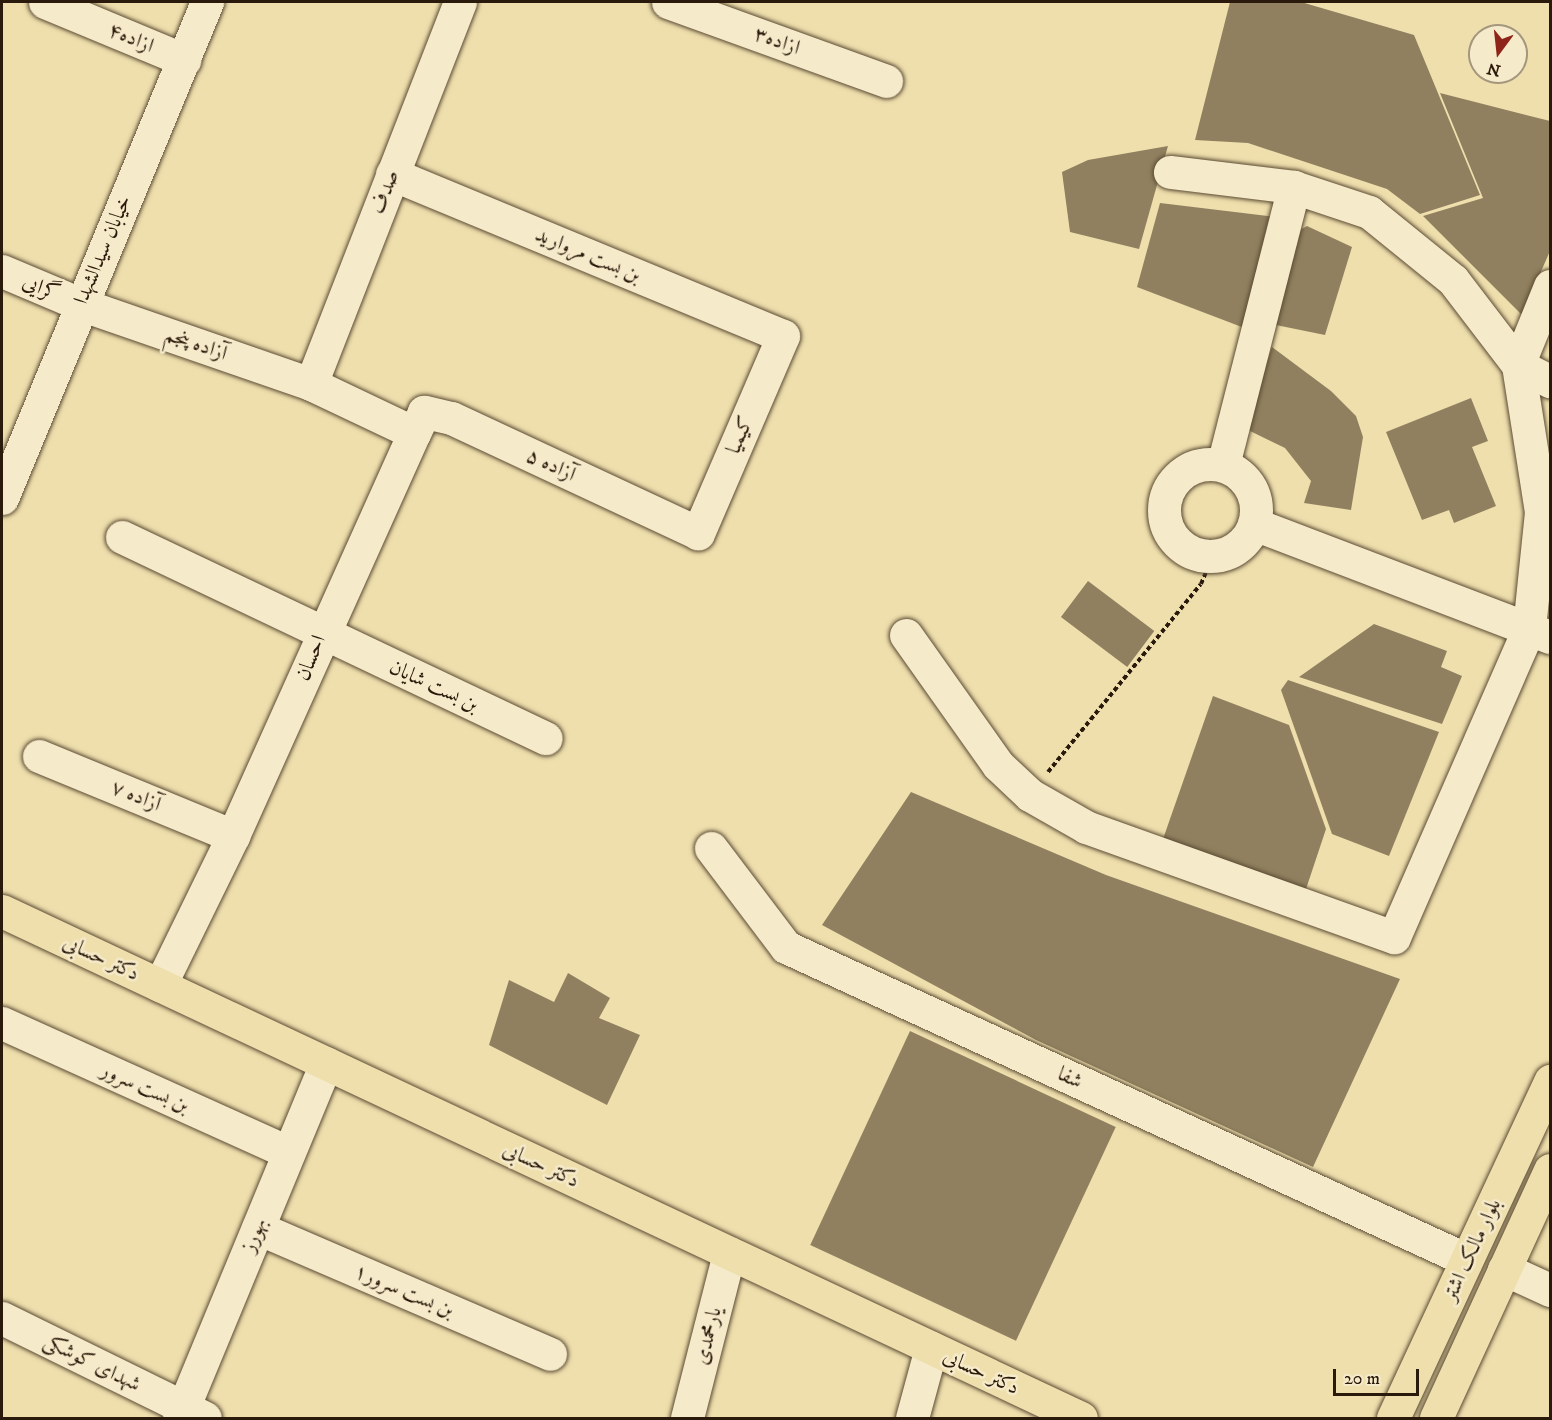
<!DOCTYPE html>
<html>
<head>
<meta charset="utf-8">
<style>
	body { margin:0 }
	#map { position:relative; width:1552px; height:1420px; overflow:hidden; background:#efdfad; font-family:"IM FELL DW Pica",Amiri,serif }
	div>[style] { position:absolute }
	.building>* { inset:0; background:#90805f; transform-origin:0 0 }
	.path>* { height:4px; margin-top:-2px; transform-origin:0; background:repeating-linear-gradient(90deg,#2a1a0b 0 4.5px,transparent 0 7.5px) }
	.roads { filter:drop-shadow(0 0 2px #5b4b34) drop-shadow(0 0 2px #5b4b34) }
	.minor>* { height:33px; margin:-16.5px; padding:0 16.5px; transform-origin:16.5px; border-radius:16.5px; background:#f5eaca }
	.minor>.ring { margin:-16.5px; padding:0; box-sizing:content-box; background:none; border:33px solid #f5eaca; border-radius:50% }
	.major>* { height:33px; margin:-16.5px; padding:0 16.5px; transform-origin:16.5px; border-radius:16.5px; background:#efdfad }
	span { translate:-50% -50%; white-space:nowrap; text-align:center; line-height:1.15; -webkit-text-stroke:5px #f5eaca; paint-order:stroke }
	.street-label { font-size:21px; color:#2a1a0b }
	.frame { position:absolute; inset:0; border:3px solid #2a1a0b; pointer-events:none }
	.north { position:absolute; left:1468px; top:24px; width:60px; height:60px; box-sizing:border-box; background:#f5eaca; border:2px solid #a4977e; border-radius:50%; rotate:195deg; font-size:16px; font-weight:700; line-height:24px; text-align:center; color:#2a1a0b }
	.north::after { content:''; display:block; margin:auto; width:21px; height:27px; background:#8f2418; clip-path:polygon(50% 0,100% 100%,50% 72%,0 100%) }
	.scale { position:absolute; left:1333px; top:1369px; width:86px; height:27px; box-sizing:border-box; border:3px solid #2a1a0b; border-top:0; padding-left:8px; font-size:18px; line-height:21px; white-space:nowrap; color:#2a1a0b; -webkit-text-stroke:4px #f5eaca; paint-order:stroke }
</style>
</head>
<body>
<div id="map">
	<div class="building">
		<i style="clip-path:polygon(1230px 2px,1301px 2px,1414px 35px,1480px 195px,1420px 214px,1387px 189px,1248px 143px,1195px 140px)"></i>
		<i style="clip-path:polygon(1440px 93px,1550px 121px,1550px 251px,1522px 315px,1423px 216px,1483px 198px)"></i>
		<i style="clip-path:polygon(1168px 146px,1139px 249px,1070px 232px,1062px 172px,1088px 160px)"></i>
		<i style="clip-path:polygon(1160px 203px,1277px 217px,1247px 329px,1137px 287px)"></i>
		<i style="clip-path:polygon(1307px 226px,1352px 247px,1325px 335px,1271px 324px,1298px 231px)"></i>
		<i style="clip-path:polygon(1272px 347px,1331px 391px,1356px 416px,1363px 437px,1351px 510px,1304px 503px,1311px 481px,1285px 448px,1244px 428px)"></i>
		<i style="clip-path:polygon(1471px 398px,1488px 441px,1472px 447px,1496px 506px,1454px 523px,1449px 510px,1422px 520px,1386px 432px)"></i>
		<i style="left:1088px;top:581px;width:83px;height:45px;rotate:37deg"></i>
		<i style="clip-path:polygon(1374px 624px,1447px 651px,1441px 667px,1462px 676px,1442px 724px,1299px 677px)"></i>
		<i style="clip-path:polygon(1288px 680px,1439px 732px,1389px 856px,1332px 834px,1281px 690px)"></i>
		<i style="clip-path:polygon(1213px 696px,1289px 725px,1326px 829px,1306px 889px,1163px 839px)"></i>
		<i style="clip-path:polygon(911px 792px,1106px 875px,1400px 979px,1313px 1167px,1036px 1040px,822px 925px)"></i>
		<i style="clip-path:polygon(568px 973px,610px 998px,599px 1018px,640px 1035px,607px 1105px,489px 1045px,509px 980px,554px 1002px)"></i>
		<i style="left:910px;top:1031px;width:227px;height:236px;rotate:25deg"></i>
	</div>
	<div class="path">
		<i style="left:1048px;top:772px;width:242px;rotate:-50.9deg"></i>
		<i style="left:1201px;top:584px;width:30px;rotate:-67deg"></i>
	</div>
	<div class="roads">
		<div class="minor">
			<i style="left:45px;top:2px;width:151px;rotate:22.6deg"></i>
			<i style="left:668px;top:2px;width:232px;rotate:19.9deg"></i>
			<i style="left:392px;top:174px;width:423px;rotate:22.5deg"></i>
			<i style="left:783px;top:336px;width:215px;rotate:113.3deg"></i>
			<i style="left:698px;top:533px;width:272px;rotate:-155deg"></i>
			<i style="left:451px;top:418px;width:28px;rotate:-167deg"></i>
			<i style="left:424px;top:412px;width:23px;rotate:115deg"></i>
			<i style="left:2px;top:271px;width:85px;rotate:22.9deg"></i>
			<i style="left:80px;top:304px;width:244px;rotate:19.1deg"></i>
			<i style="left:311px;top:384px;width:114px;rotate:25.4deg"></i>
			<i style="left:414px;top:433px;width:442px;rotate:114.2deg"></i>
			<i style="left:233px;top:836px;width:166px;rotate:116.1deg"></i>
			<i style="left:1550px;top:286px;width:85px;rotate:112.1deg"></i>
			<i style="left:1518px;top:365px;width:36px;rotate:27deg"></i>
			<i style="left:311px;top:384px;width:410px;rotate:-68.7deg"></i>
			<i class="ring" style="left:1164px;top:464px;width:59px;height:59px"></i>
			<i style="left:1223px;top:465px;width:287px;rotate:-75.7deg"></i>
			<i style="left:2px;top:498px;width:537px;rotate:-67.54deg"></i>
			<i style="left:1254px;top:524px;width:317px;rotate:20.9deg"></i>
			<i style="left:122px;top:537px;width:469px;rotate:25.4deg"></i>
			<i style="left:906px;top:635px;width:159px;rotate:54.7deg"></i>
			<i style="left:998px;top:765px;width:44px;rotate:43.2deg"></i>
			<i style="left:1030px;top:795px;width:64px;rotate:29.7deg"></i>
			<i style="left:1086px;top:827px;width:327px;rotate:19.7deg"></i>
			<i style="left:1394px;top:937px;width:337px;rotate:-66.4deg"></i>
			<i style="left:1529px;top:628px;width:117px;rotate:-84.1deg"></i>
			<i style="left:1541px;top:512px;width:149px;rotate:-98.9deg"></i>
			<i style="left:1518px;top:365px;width:107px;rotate:-127.4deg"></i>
			<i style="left:1453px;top:280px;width:108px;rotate:-141deg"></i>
			<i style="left:1369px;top:212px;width:79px;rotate:-161.6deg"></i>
			<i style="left:1294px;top:187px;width:125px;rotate:-173.1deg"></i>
			<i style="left:39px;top:756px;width:210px;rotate:22.4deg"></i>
			<i style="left:711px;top:848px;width:124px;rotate:52.9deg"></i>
			<i style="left:786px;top:947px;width:749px;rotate:24.68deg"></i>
			<i style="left:2px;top:1023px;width:314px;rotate:24.3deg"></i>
			<i style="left:258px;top:1228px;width:318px;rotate:23.3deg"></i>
			<i style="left:1504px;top:1269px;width:51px;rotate:24.5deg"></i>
			<i style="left:2px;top:1318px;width:226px;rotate:26.2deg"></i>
			<i style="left:179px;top:1418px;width:384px;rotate:-67.5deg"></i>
			<i style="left:687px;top:1418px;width:170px;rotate:-75.7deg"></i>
			<i style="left:912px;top:1418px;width:73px;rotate:-74.8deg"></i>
		</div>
		<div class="major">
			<i style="left:2px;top:911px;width:1192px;rotate:25.17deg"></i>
			<i style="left:1393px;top:1418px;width:372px;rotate:-65deg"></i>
			<i style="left:1436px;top:1418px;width:273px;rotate:-65.3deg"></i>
		</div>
	</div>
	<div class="street-label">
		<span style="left:131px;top:38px;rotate:23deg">ازاده۴</span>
		<span style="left:777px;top:41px;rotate:20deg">ازاده۳</span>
		<span style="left:385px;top:192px;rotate:-69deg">صدف</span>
		<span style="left:103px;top:250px;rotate:-67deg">خیابان سیدالشهدا</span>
		<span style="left:588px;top:255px;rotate:23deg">بن بست مروارید</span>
		<span style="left:41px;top:288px;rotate:23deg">گرایی</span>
		<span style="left:196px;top:344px;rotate:19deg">آزاده پنجم</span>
		<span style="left:740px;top:435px;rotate:-67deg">کیمیا</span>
		<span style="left:551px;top:465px;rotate:25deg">آزاده ۵</span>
		<span style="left:311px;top:658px;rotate:-67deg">احسان</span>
		<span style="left:434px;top:686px;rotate:25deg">بن بست شایان</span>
		<span style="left:136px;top:796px;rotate:22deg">آزاده ۷</span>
		<span style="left:101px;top:958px;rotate:25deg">دکتر حسابی</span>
		<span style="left:1070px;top:1078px;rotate:25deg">شفا</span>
		<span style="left:145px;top:1088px;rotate:24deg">بن بست سرور</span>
		<span style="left:541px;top:1165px;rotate:25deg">دکتر حسابی</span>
		<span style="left:254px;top:1235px;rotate:-68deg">بهورز</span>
		<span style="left:1472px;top:1250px;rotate:-65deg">بلوار مالک اشتر</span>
		<span style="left:404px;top:1291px;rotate:23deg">بن بست سرور۱</span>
		<span style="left:708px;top:1336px;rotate:-76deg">یارمحمدی</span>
		<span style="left:92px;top:1363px;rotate:26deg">شهدای کوشکی</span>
		<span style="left:981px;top:1372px;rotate:25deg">دکتر حسابی</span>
	</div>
	<div class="frame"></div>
	<div class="north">N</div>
	<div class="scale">20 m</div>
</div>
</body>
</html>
